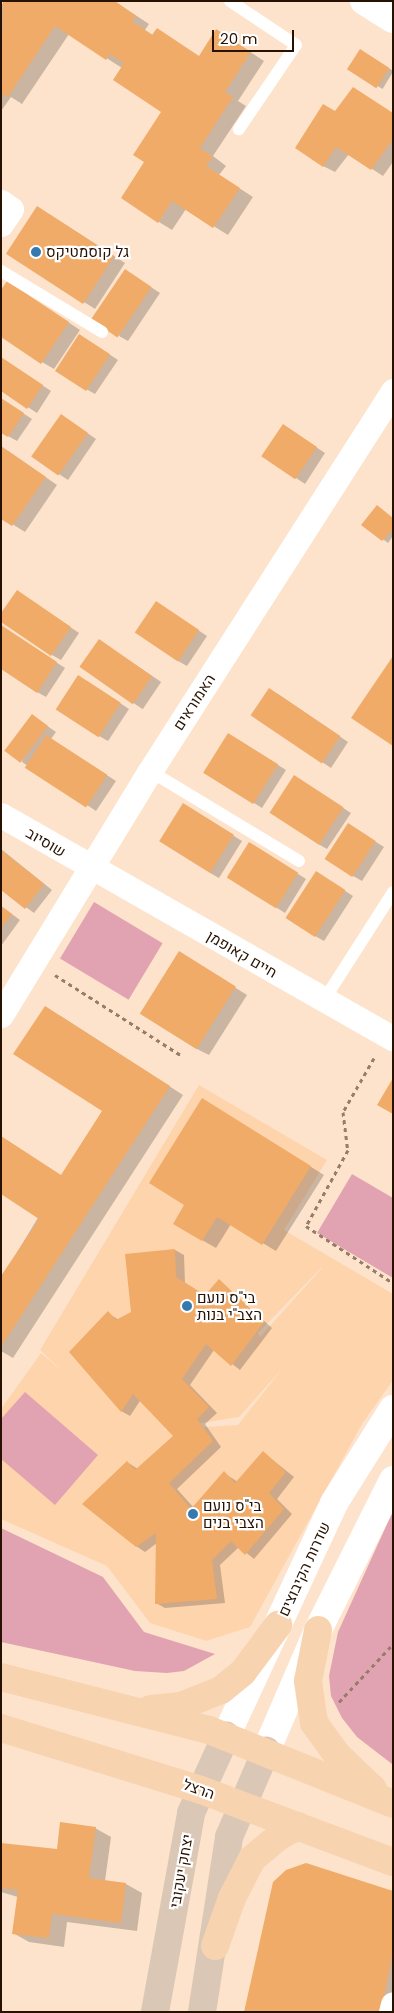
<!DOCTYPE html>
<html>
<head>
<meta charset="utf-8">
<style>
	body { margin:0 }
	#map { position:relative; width:394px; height:2013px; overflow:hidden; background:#fde3cb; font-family:Poppins,Heebo,sans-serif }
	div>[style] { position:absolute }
	.built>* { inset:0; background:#fed4ad }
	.green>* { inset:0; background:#e1a3b1; transform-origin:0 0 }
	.shadow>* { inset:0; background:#0003; transform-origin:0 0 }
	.building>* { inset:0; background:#f0ab68; transform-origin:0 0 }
	.path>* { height:3px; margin-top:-1.5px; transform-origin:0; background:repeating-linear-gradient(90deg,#957d68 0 4px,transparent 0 8px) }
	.service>* { height:12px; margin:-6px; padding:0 6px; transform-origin:6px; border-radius:6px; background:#fff }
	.minor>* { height:25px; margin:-12.5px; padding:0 12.5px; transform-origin:12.5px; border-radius:12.5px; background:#fff }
	.tertiary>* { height:28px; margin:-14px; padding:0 14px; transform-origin:14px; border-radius:14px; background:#fff }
	.secondary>* { height:28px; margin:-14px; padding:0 14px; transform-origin:14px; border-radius:14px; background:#dbc7b6 }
	.primary>* { height:28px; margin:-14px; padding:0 14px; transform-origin:14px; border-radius:14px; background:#f8d3af }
	.dots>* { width:14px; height:14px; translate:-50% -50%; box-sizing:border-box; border:2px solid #fff; border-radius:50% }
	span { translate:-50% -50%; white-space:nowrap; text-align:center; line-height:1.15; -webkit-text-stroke:4.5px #fff; paint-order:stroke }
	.poi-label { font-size:15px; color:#271100 }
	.left { translate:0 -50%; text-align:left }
	.street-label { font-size:15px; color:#271100 }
	.frame { position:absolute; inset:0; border:2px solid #271100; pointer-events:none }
	.scale { position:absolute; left:212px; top:30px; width:82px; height:22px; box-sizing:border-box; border:2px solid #271100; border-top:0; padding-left:6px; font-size:15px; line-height:18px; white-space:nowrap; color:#271100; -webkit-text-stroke:4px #fff; paint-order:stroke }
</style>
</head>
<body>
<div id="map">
	<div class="built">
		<i style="clip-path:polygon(evenodd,199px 1085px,327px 1160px,284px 1230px,393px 1294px,393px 1380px,362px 1424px,250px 1627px,206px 1641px,150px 1623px,107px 1566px,1px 1519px,1px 1409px,41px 1353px,62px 1371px,40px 1350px,199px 1085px,321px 1268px,322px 1268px,260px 1337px,258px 1333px,321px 1268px,199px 1085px,282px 1369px,238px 1425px,159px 1430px,239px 1417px,282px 1369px)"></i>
	</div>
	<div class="green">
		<i style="left:94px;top:902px;width:80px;height:66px;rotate:31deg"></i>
		<i style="clip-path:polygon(352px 1174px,393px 1198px,393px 1278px,317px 1233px)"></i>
		<i style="clip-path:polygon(25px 1392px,98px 1455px,55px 1505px,1px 1459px,1px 1419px)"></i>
		<i style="clip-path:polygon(393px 1511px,393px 1762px,392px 1764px,357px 1737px,342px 1718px,331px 1696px,329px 1676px,338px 1632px)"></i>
		<i style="clip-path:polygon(1px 1528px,103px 1577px,144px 1632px,215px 1654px,184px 1671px,167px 1673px,135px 1671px,1px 1642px)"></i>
	</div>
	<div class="shadow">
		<i style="clip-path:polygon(4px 1px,114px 1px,149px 24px,145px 30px,153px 35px,200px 57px,230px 39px,264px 61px,238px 101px,246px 106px,213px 156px,226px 166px,219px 175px,253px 197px,228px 235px,186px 209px,172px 230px,159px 222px,163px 112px,122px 68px,69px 34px,22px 104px,11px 97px,1px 111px,1px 6px)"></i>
		<i style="left:360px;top:51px;width:39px;height:21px;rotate:31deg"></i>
		<i style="clip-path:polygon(336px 112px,393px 114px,393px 162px,383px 176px,349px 154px,335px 172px,323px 166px)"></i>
		<i style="clip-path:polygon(49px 214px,125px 263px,95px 309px,84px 302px)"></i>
		<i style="clip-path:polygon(134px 276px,160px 293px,128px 341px,119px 336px)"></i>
		<i style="clip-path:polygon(20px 290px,80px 330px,54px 369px,42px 362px)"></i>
		<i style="clip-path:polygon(89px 341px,118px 360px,95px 394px,86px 389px)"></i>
		<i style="clip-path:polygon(1px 358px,51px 391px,37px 413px,1px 390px)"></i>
		<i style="clip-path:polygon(1px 399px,32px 419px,17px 441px,8px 436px)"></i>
		<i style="clip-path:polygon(70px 421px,96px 439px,68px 480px,33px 457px)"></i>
		<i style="clip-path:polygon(292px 431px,325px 453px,305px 484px,296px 478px)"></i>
		<i style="clip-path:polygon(8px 451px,57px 485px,25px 532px,1px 517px)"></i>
		<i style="clip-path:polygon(393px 518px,393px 536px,388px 543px,363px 524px)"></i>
		<i style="clip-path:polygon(26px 597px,79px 633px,61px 660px,52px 655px)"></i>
		<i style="clip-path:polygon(165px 608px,207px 636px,187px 666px,178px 661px)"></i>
		<i style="clip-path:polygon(1px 626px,65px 668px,46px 697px,37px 692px)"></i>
		<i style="left:99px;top:640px;width:75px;height:33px;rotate:34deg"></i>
		<i style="clip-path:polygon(87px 681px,129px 709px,108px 741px,99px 736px)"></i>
		<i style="clip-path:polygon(278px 694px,348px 742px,331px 768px,251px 715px)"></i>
		<i style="clip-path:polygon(33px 716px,56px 732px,51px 739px,116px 781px,96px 811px,22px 762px)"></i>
		<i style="clip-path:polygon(237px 739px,286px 770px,262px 808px,204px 772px)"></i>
		<i style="clip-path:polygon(303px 782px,351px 813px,327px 849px,318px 844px)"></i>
		<i style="clip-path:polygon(192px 810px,242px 841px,219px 878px,210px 873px)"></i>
		<i style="clip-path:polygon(357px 830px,384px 847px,362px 881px,353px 876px)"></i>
		<i style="clip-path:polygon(1px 849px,52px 890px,34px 913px,1px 889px)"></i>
		<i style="clip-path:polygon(259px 849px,306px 879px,285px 913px,228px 877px)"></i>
		<i style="clip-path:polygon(325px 878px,353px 896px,324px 941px,315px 936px)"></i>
		<i style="clip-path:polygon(1px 906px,20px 920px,1px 946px)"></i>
		<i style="clip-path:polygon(191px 960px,247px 995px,209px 1055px,197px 1049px)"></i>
		<i style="clip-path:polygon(59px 1015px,183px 1095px,13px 1358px,1px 1351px,1px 1279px,103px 1110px)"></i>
		<i style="clip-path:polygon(216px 1108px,324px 1175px,276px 1251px,231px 1224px,216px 1248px,202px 1240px,186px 1205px)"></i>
		<i style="clip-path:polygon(175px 1250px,184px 1255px,185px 1283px,206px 1296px,219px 1281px,272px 1328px,240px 1370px,214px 1350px,190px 1385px,217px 1413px,205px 1424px,221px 1447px,177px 1489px,194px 1508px,224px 1473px,238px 1482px,263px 1452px,294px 1477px,277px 1499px,292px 1514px,254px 1559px,239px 1547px,220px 1565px,225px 1603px,165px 1608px,156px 1603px,157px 1543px,145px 1552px,136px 1546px,127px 1462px,138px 1469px,175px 1436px,140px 1401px,130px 1416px,121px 1411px,108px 1313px,119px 1320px,133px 1312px)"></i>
		<i style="clip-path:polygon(95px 1828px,111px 1837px,105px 1881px,126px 1884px,142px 1893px,137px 1931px,67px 1922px,64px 1947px,29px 1942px,13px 1933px,18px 1897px,1px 1892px,1px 1844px,58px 1851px)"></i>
		<i style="clip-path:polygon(393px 1893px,393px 2012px,245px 2012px)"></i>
	</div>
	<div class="building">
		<i style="clip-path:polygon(3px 1px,115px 1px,136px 16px,132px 21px,152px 35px,157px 28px,199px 56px,216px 29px,251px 52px,225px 92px,233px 97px,200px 148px,213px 157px,206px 166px,240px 188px,213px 228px,172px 201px,158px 223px,121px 198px,144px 162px,133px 155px,161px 112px,113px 80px,124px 63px,110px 54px,106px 60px,55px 26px,8px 97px,1px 93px)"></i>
		<i style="left:360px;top:49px;width:35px;height:24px;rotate:33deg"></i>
		<i style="clip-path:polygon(353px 87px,393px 113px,393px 139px,371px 170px,336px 147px,323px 167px,295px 148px,323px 104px,335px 111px)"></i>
		<i style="left:37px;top:206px;width:92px;height:57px;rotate:33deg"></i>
		<i style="left:125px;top:269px;width:32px;height:61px;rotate:34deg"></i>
		<i style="clip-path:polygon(7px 281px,69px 322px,41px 364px,1px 337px,1px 290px)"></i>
		<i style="left:79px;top:334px;width:37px;height:44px;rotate:33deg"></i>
		<i style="clip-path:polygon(1px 357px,43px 385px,27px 409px,1px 391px)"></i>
		<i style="clip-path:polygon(1px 398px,24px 413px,8px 437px,1px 433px)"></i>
		<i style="left:61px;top:414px;width:33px;height:52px;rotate:35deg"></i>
		<i style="left:283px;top:424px;width:41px;height:39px;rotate:34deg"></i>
		<i style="clip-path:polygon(1px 446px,46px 477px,12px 526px,1px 519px)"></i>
		<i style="clip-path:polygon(377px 505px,393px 518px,393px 529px,382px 541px,361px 525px)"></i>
		<i style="clip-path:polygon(17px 590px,71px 627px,51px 656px,1px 622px,1px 613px)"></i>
		<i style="left:156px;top:601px;width:52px;height:38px;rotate:34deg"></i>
		<i style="clip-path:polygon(1px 625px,57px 662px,37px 693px,1px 669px)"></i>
		<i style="left:99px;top:639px;width:65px;height:34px;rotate:35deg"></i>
		<i style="clip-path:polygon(393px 656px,393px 746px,351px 718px)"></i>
		<i style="left:78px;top:675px;width:51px;height:41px;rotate:33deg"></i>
		<i style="left:269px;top:688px;width:86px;height:33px;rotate:34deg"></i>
		<i style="left:32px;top:714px;width:20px;height:46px;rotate:37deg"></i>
		<i style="left:228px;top:733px;width:59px;height:47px;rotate:32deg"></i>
		<i style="left:46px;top:735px;width:73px;height:39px;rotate:33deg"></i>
		<i style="left:294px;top:775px;width:59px;height:45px;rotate:33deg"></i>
		<i style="left:183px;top:803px;width:60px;height:45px;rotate:32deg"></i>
		<i style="left:348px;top:823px;width:33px;height:43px;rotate:33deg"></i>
		<i style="left:249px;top:842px;width:58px;height:42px;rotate:32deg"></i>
		<i style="clip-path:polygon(1px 850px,44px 884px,25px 909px,1px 890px)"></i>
		<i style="left:316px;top:871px;width:35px;height:56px;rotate:33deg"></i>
		<i style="clip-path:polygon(1px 906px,12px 914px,1px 928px)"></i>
		<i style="left:179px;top:951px;width:67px;height:74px;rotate:32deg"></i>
		<i style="clip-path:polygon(45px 1006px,170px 1086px,1px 1347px,1px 1276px,39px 1219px,1px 1194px,1px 1136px,61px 1175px,102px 1111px,13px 1054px)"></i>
		<i style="clip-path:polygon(393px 1078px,393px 1114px,377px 1105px)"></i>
		<i style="clip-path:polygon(202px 1098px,311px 1166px,262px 1245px,217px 1217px,202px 1241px,173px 1224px,184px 1205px,149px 1183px)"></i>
		<i style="clip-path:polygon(175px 1249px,176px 1277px,205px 1295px,219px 1279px,264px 1322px,231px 1366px,206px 1344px,182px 1379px,209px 1407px,197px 1419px,213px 1441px,169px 1483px,191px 1509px,224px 1471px,235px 1483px,263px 1451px,286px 1472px,269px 1493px,284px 1509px,245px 1555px,231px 1541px,212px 1560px,217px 1599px,155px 1604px,156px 1533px,136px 1547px,82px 1504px,127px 1461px,135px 1470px,173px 1436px,133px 1394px,121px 1412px,69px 1352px,108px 1311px,116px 1320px,131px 1312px,125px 1254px)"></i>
		<i style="clip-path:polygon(60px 1822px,96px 1827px,89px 1878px,126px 1883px,121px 1923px,52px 1914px,49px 1938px,12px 1934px,18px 1890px,1px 1888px,1px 1843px,57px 1849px)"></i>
		<i style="clip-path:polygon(306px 1863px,393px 1891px,393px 1951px,381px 2012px,244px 2012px,273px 1882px,286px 1870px)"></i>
	</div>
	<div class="path">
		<i style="left:55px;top:975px;width:151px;rotate:32.5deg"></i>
		<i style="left:374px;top:1058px;width:62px;rotate:119.9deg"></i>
		<i style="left:343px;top:1112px;width:38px;rotate:83deg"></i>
		<i style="left:348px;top:1150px;width:87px;rotate:118.9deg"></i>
		<i style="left:306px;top:1226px;width:104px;rotate:33.2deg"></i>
		<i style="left:339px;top:1702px;width:79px;rotate:-47deg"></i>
	</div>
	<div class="service">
		<i style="left:230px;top:1px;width:79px;rotate:33.7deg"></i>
		<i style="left:296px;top:45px;width:102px;rotate:124.2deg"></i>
		<i style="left:1px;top:271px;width:118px;rotate:31.1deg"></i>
		<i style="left:150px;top:771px;width:174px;rotate:31.1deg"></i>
		<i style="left:324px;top:1000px;width:128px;rotate:-57.4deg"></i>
	</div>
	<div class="minor">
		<i style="left:1px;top:202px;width:12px;rotate:35deg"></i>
		<i style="left:11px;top:209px;width:18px;rotate:124deg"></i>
		<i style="left:1px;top:815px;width:451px;rotate:29.7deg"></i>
		<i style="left:1px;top:1015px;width:286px;rotate:-58.6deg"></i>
		<i style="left:150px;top:771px;width:451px;rotate:-57.4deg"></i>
		<i style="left:391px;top:2012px;width:8px;rotate:-76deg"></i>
	</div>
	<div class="tertiary">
		<i style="left:364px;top:1px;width:34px;rotate:32deg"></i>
		<i style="left:226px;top:1736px;width:257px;rotate:-65.1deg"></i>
		<i style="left:334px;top:1503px;width:111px;rotate:-57.9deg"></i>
		<i style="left:266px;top:1751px;width:132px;rotate:-66.7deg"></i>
		<i style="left:318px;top:1630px;width:168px;rotate:-63.4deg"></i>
	</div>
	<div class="secondary">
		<i style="left:155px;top:2012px;width:202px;rotate:-79.7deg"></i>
		<i style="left:191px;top:1813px;width:85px;rotate:-65.6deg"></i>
		<i style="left:202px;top:2012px;width:177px;rotate:-81.2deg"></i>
		<i style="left:229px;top:1837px;width:94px;rotate:-66.7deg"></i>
	</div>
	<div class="primary">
		<i style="left:318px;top:1630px;width:52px;rotate:101.1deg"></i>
		<i style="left:308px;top:1681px;width:42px;rotate:81.9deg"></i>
		<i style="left:314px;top:1723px;width:41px;rotate:54deg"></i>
		<i style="left:338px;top:1756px;width:48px;rotate:43.3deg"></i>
		<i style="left:1px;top:1677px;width:215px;rotate:14.3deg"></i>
		<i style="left:209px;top:1730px;width:198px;rotate:21.9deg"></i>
		<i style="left:151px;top:1709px;width:30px;rotate:-6deg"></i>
		<i style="left:181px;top:1706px;width:43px;rotate:-21.8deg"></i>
		<i style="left:221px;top:1690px;width:28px;rotate:-39deg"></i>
		<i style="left:243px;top:1672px;width:59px;rotate:-53.3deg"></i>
		<i style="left:1px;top:1728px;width:209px;rotate:17.2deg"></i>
		<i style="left:201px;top:1790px;width:205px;rotate:20.6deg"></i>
		<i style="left:215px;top:1946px;width:51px;rotate:-70.5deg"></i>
		<i style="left:232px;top:1898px;width:44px;rotate:-62.9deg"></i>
		<i style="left:252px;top:1859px;width:34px;rotate:-40deg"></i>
		<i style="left:278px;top:1837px;width:23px;rotate:-29deg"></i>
	</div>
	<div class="dots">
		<i style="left:36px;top:252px;background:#347aaf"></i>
		<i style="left:187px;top:1306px;background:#347aaf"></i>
		<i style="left:193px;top:1514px;background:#347aaf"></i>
	</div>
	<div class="poi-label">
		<span class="left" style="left:46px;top:252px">גל קוסמטיקס</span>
		<span class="left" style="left:197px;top:1306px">בי"ס נועם<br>הצב"י בנות</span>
		<span class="left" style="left:203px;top:1514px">בי"ס נועם<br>הצבי בנים</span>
	</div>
	<div class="street-label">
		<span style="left:194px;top:702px;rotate:-57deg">האמוראים</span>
		<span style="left:46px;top:842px;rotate:30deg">שוסיוב</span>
		<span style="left:242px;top:954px;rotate:30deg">חיים קאופמן</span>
		<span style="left:304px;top:1569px;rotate:-65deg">שדרות הקיבוצים</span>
		<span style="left:199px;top:1789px;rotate:19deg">הרצל</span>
		<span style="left:181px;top:1871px;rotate:-80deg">יצחק יעקובי</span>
	</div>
	<div class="frame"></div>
	<div class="scale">20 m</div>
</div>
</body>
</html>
